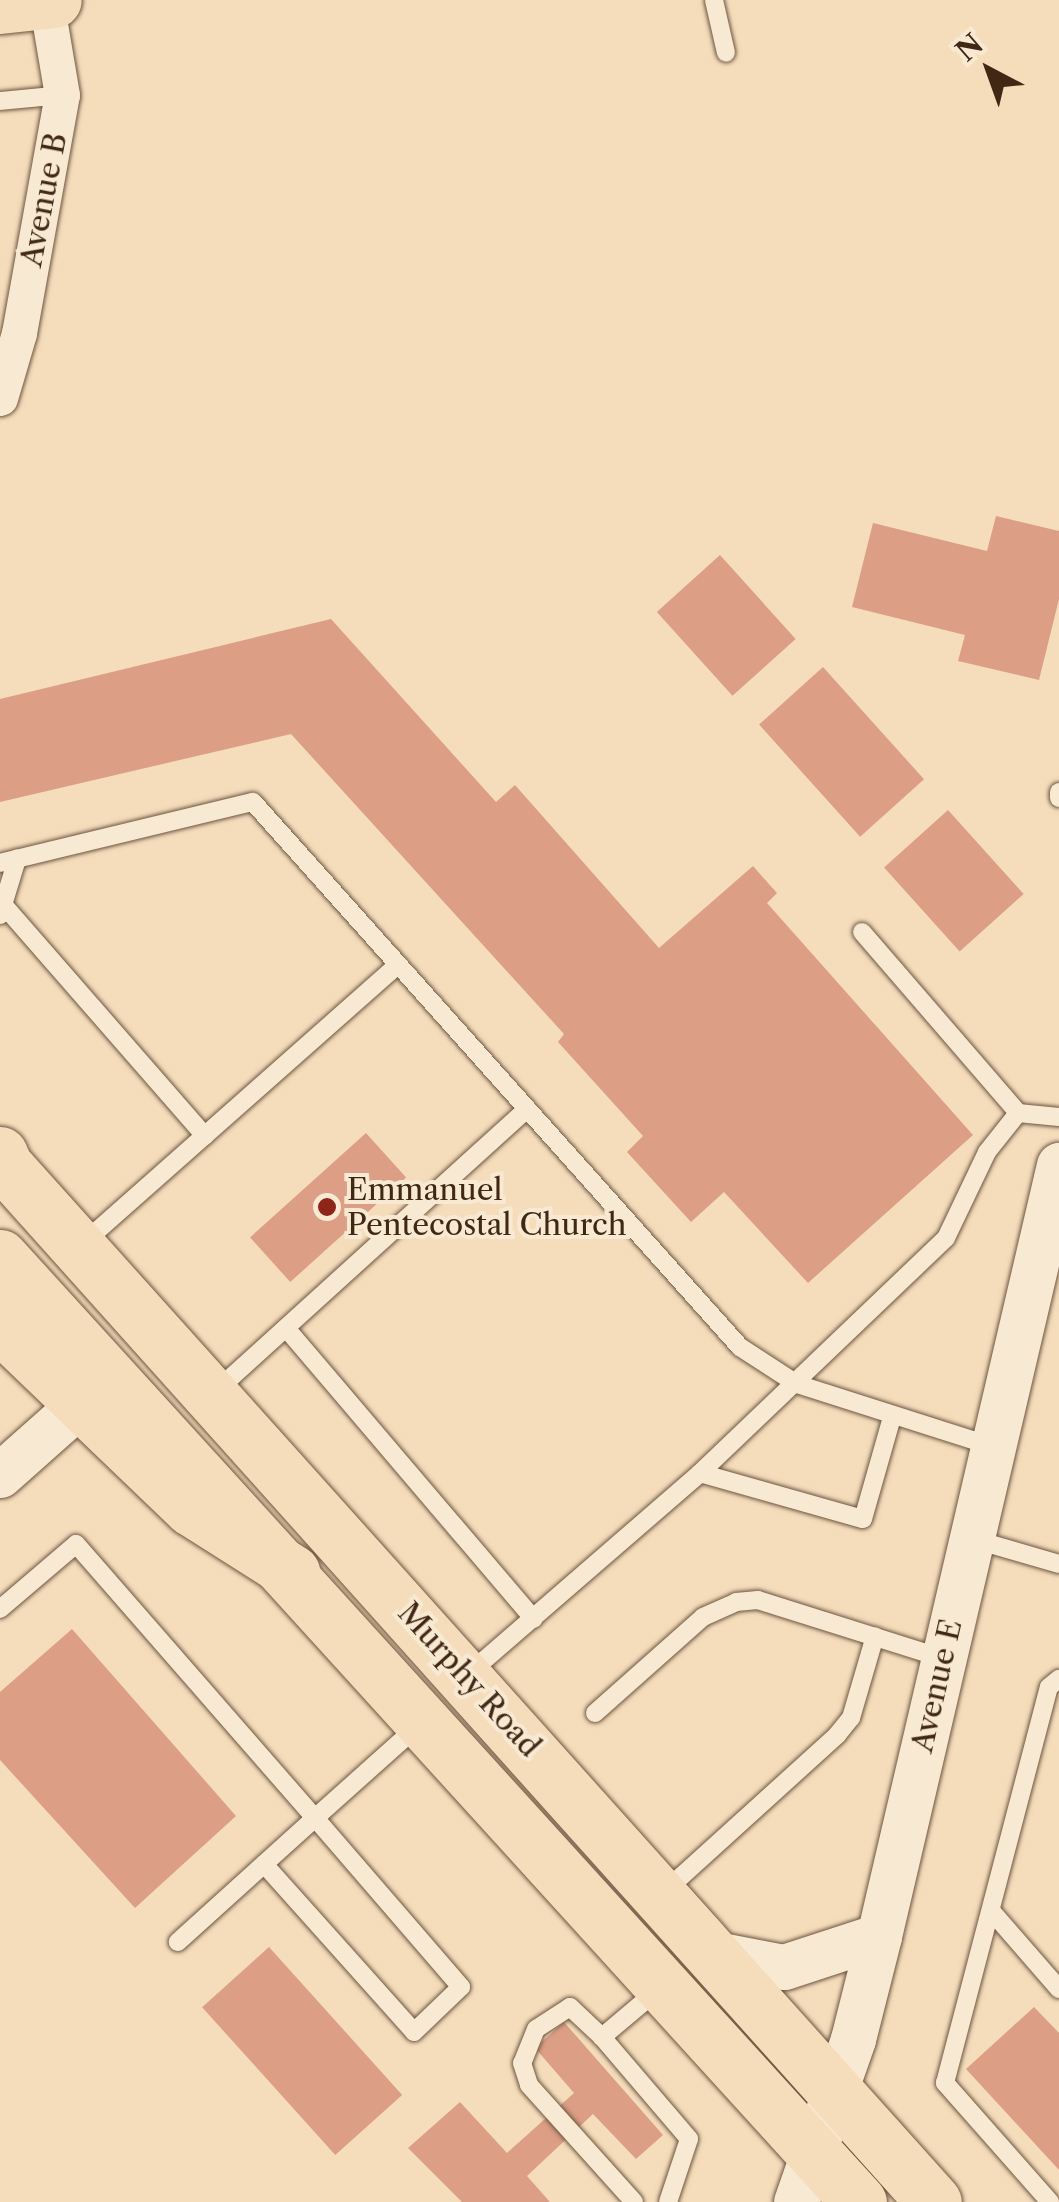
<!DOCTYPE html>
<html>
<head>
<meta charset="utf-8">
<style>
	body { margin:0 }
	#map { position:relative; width:1059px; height:2202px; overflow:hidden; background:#f5ddbc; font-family:"Libre Caslon Text",serif }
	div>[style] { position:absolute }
	.building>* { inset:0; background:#dc9e85; transform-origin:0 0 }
	.roads { filter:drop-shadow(0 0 2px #6d553f) drop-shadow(0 0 2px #6d553f) }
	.service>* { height:18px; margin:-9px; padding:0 9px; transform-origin:9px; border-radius:9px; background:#f8e9d3 }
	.minor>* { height:35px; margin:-17.5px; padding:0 17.5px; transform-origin:17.5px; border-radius:17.5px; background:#f8e9d3 }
	.tertiary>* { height:45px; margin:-22.5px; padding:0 22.5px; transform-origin:22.5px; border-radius:22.5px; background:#f8e9d3 }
	.primary>* { height:55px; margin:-27.5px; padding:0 27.5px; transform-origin:27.5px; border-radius:27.5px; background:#f5ddbc }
	.trunk>* { height:55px; margin:-27.5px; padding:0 27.5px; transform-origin:27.5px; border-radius:27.5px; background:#f5ddbc }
	.dots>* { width:28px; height:28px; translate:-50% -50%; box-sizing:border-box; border:5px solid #f8e9d3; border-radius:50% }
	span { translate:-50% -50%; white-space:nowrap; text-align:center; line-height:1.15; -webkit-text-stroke:8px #f8e9d3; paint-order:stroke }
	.street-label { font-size:30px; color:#402815 }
	.poi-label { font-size:30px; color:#402815 }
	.left { translate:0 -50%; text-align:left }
	.north { position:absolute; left:939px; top:20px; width:100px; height:100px; -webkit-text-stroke:8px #f8e9d3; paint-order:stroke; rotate:319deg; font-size:28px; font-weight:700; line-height:40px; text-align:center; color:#402815 }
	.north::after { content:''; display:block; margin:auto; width:35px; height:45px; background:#402815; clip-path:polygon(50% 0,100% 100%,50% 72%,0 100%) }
</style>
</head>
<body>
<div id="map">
	<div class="building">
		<i style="clip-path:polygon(996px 516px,1059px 531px,1059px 599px,1039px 680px,958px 661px,965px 635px,852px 607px,873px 523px,987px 551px)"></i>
		<i style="left:720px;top:555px;width:113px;height:85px;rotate:48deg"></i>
		<i style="clip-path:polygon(331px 619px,496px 802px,515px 785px,659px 948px,753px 866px,777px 893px,767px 903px,973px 1135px,808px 1283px,724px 1192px,691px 1222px,627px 1152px,643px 1136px,558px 1042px,564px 1034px,291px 734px,0 802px,0 699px)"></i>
		<i style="left:823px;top:667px;width:151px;height:86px;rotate:48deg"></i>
		<i style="left:948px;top:810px;width:113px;height:86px;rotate:48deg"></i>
		<i style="left:366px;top:1133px;width:60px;height:156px;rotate:48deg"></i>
		<i style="clip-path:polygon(72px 1629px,236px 1816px,135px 1908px,0 1760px,0 1692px)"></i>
		<i style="left:269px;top:1947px;width:199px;height:90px;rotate:48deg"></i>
		<i style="clip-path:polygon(1034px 2007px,1059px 2033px,1059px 2170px,966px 2069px)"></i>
		<i style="clip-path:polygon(564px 2022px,663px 2135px,636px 2159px,593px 2114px,527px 2176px,550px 2202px,462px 2202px,408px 2148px,460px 2102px,507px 2153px,574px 2093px,535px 2048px)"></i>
	</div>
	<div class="roads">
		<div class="service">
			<i style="left:714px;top:0;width:54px;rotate:77.2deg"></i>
			<i style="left:0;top:101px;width:62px;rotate:-5.5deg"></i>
			<i style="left:1059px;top:792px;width:6px;rotate:90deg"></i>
			<i style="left:0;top:863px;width:260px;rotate:-13.6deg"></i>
			<i style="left:253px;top:802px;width:731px;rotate:48.22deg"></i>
			<i style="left:740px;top:1347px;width:68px;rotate:33deg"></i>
			<i style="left:797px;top:1384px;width:204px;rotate:17.7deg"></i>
			<i style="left:7px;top:909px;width:301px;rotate:48.9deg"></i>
			<i style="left:0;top:915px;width:59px;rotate:-73.1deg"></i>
			<i style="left:862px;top:932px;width:239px;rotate:49.2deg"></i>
			<i style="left:81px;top:1245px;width:423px;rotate:-41.5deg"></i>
			<i style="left:286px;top:1328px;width:382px;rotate:49.6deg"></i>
			<i style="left:216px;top:1391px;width:420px;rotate:-42.2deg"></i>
			<i style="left:700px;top:1473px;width:169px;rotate:15.8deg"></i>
			<i style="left:863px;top:1519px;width:106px;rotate:-74.1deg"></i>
			<i style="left:973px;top:1539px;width:90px;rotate:16.2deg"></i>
			<i style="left:0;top:1609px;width:100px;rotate:-40.5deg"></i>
			<i style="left:76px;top:1544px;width:364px;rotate:48.9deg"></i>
			<i style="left:315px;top:1818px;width:185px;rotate:137.9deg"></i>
			<i style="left:467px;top:1675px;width:308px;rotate:-40.9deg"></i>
			<i style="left:700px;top:1473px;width:340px;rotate:-43.7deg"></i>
			<i style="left:946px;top:1238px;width:95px;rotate:-64.5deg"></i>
			<i style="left:987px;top:1152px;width:50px;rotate:-51.5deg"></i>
			<i style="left:1018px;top:1113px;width:41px;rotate:5.6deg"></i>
			<i style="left:595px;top:1713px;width:144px;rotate:-41.6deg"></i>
			<i style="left:703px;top:1617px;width:36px;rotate:-24deg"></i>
			<i style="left:736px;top:1602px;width:22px;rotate:-5deg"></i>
			<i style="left:758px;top:1600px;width:193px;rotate:17.5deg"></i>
			<i style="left:264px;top:1864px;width:225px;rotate:48.2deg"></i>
			<i style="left:414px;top:2032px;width:65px;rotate:-43.8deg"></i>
			<i style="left:461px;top:1987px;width:223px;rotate:-130.8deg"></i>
			<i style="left:315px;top:1818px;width:138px;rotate:-41.8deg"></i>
			<i style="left:664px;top:1892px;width:234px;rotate:-42.2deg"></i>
			<i style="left:837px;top:1735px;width:22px;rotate:-51deg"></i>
			<i style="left:851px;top:1718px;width:85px;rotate:-73.7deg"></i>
			<i style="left:993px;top:1913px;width:101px;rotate:49deg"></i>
			<i style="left:659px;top:1989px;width:75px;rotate:139.9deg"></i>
			<i style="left:602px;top:2037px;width:134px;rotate:49.5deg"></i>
			<i style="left:689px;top:2139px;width:66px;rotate:108.4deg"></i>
			<i style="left:602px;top:2037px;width:44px;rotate:-136.8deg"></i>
			<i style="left:570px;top:2007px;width:40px;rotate:147.1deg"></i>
			<i style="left:536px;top:2029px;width:37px;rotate:112deg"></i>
			<i style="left:522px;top:2063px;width:23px;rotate:72deg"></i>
			<i style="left:529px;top:2085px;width:157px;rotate:48.1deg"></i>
			<i style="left:1050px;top:2202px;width:159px;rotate:-131.4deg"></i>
			<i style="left:945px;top:2083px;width:409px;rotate:-75.3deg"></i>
			<i style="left:1049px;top:1687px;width:13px;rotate:-39deg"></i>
		</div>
		<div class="minor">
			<i style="left:0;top:398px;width:68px;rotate:-73.7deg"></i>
			<i style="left:19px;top:333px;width:242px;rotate:-79.8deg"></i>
			<i style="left:62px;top:95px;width:96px;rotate:-99.6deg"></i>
		</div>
		<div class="tertiary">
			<i style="left:0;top:1475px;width:108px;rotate:-41.6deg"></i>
			<i style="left:711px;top:1953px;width:74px;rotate:10.9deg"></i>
			<i style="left:784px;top:1967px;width:100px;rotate:-18.1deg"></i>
			<i style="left:796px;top:2202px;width:173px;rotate:-70.7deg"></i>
			<i style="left:853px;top:2039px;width:106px;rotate:-75.8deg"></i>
			<i style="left:879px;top:1936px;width:792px;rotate:-76.86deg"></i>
		</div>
		<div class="primary">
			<i style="left:0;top:1160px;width:1399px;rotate:48.13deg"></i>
			<i style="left:0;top:1257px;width:1277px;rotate:47.73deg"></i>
		</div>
		<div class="trunk">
			<i style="left:0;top:6px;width:54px;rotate:-6.3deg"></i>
			<i style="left:0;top:1154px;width:13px;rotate:67deg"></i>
			<i style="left:0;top:1325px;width:265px;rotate:43.8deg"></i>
			<i style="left:191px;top:1508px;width:120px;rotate:32.4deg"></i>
		</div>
	</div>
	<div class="dots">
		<i style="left:327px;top:1207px;background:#8f2418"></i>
	</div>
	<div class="street-label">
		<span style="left:44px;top:200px;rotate:-79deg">Avenue B</span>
		<span style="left:469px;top:1680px;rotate:48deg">Murphy Road</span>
		<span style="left:937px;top:1686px;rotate:-77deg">Avenue E</span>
	</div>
	<div class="poi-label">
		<span class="left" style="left:347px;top:1207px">Emmanuel<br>Pentecostal Church</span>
	</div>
	<div class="north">N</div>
</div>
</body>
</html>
